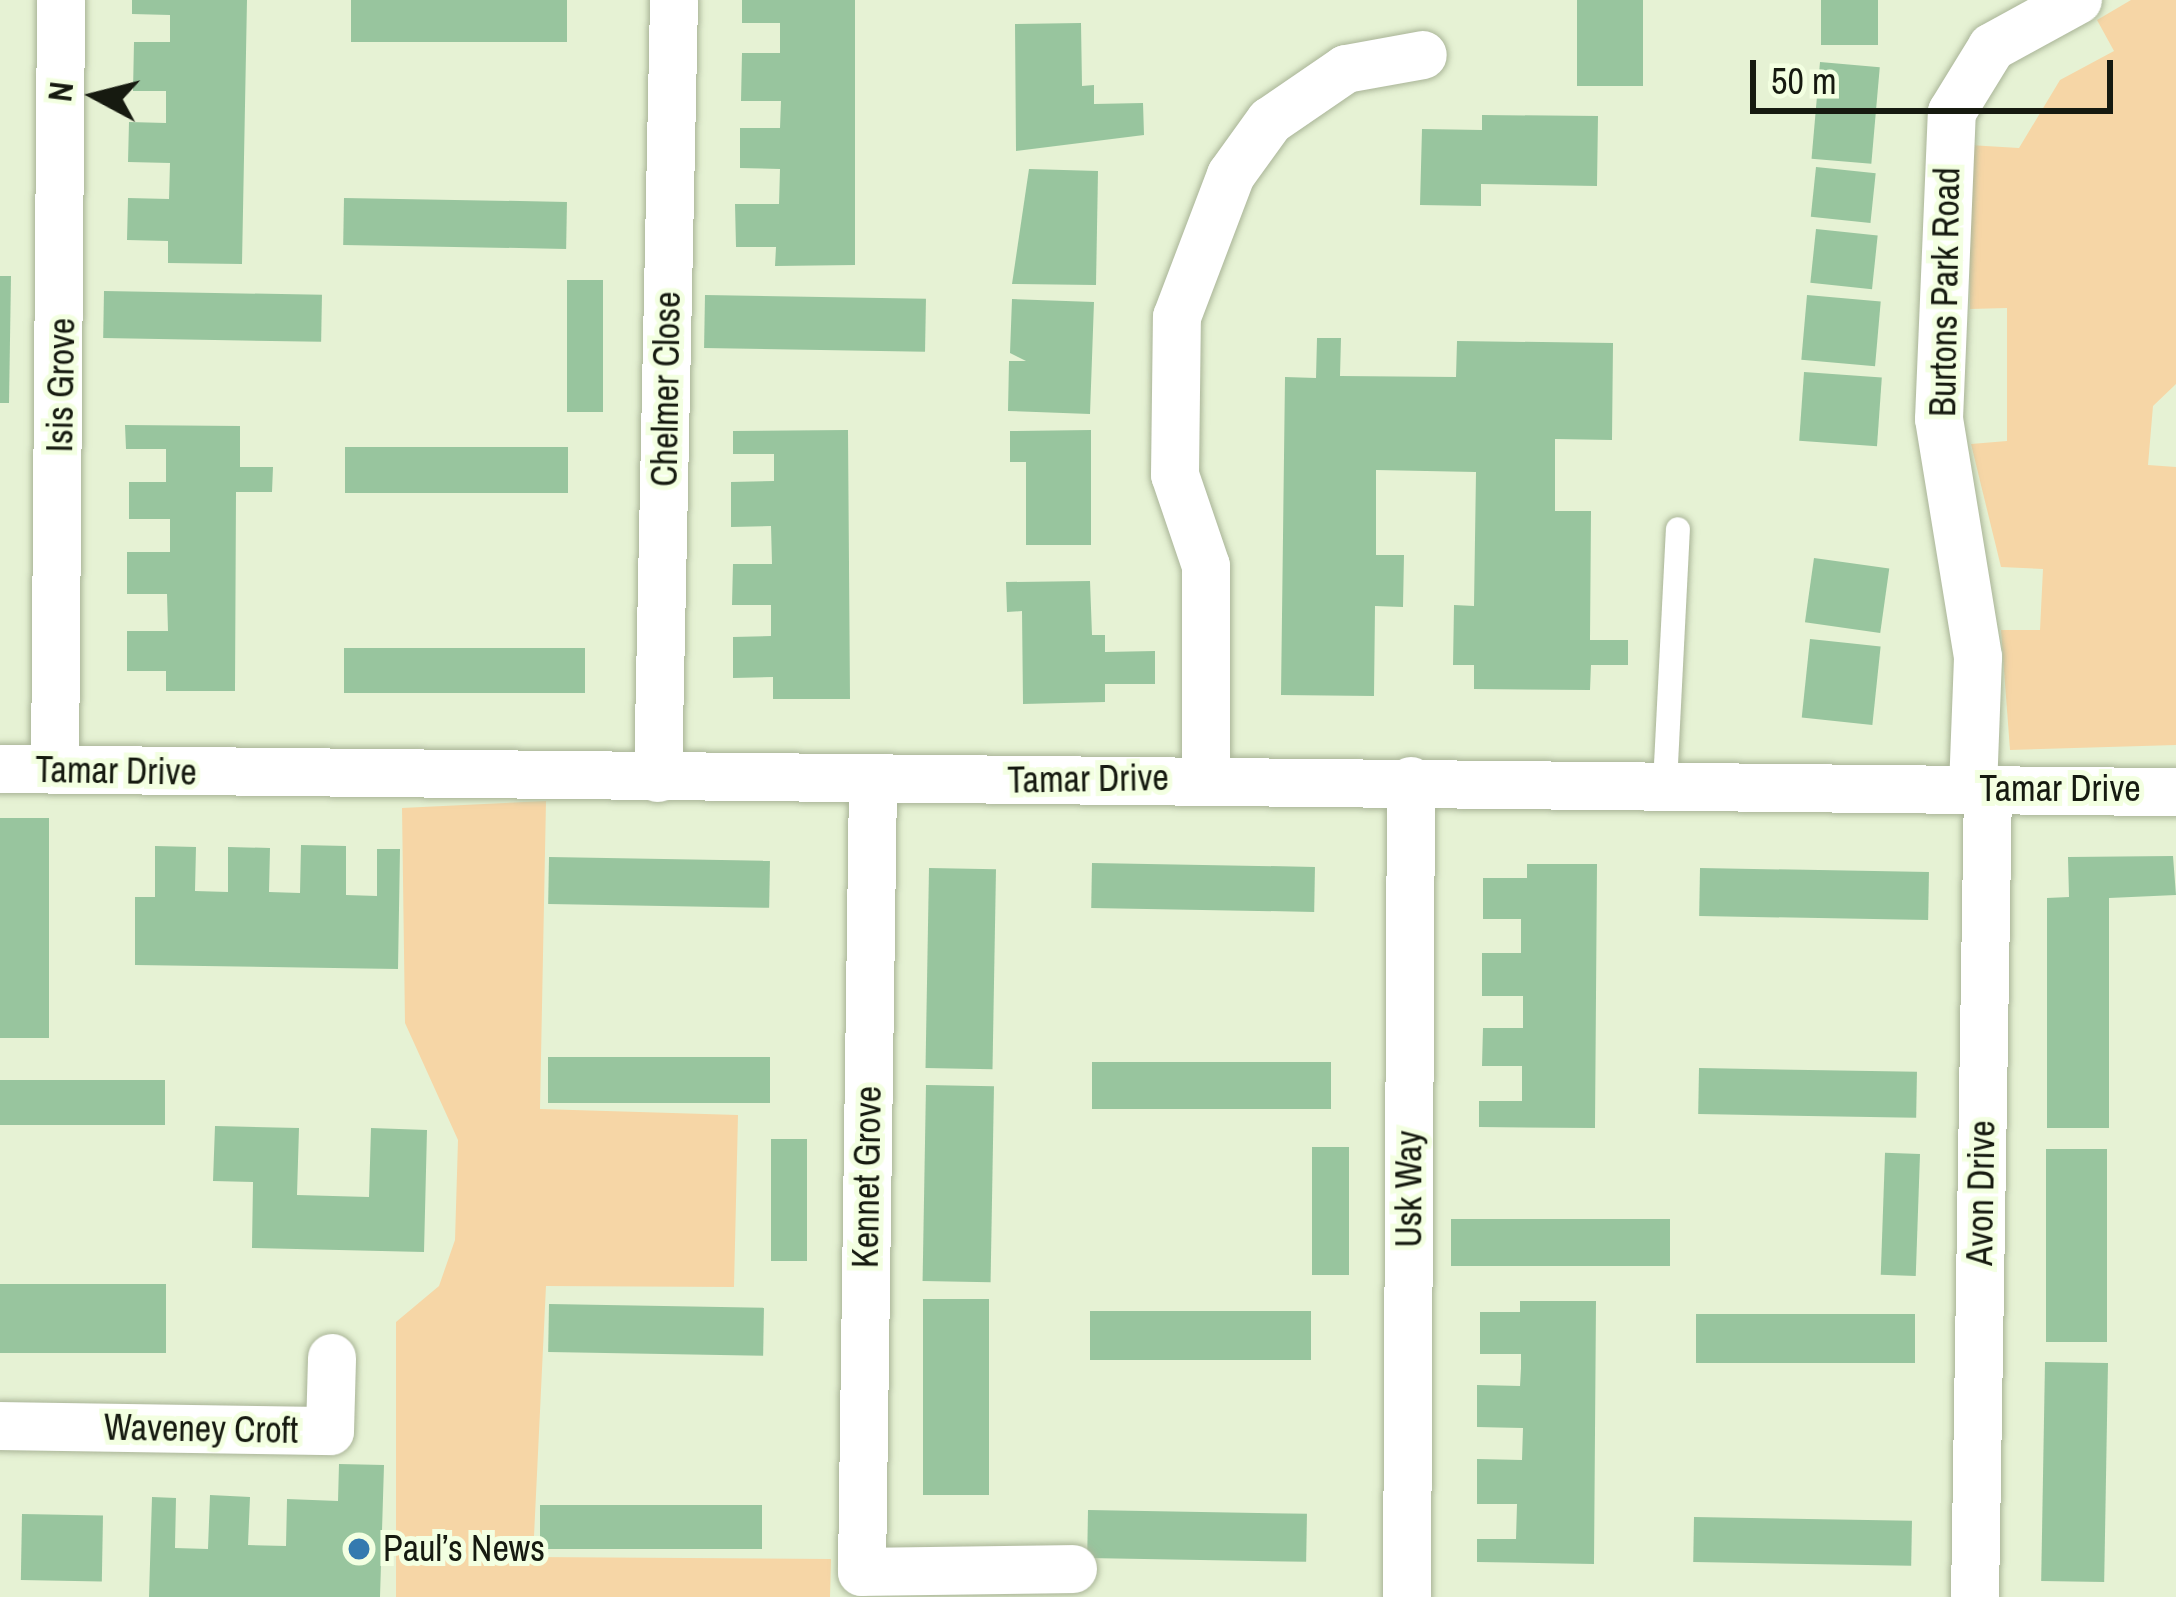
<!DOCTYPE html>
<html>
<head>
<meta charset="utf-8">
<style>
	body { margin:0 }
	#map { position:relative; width:2176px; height:1597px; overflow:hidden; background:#e6f2d4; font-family:"Archivo Narrow",sans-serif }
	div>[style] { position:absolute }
	.green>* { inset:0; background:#f6d6a6 }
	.building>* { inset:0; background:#98c59e; transform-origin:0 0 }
	.roads { filter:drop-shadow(0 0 3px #a9b497) drop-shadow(0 0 3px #a9b497) }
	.service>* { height:24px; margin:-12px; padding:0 12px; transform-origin:12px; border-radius:12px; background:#fff }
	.minor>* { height:48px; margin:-24px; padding:0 24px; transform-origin:24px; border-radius:24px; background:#fff }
	.dots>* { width:33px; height:33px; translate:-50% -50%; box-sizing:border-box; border:6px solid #f3ffe1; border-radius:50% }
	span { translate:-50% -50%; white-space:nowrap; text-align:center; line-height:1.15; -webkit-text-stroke:10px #f3ffe1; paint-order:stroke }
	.street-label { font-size:36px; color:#161a10 }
	.poi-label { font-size:36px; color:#161a10 }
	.left { translate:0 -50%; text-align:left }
	.north { position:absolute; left:36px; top:36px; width:120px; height:120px; -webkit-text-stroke:9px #f3ffe1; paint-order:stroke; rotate:277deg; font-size:33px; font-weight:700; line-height:48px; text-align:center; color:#161a10 }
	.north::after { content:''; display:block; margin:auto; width:42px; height:54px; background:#161a10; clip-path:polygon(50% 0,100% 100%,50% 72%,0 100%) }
	.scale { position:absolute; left:1750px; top:60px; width:363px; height:54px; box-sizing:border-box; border:6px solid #161a10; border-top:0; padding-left:15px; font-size:36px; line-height:42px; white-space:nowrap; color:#161a10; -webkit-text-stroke:9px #f3ffe1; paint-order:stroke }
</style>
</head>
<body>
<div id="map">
	<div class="green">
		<i style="clip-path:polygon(2131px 0,2176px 0,2176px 384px,2153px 406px,2148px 465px,2176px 467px,2176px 745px,2010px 750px,2001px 630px,2040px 630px,2043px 569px,2001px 567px,1971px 444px,2007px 441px,2007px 308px,1970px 309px,1969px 145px,2019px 148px,2060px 80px,2114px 51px,2097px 20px)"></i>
		<i style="clip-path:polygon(546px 801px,540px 1109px,738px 1115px,734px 1287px,546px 1286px,533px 1557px,831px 1559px,830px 1597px,396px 1597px,396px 1322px,439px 1286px,455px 1240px,458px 1140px,405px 1023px,402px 808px)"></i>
	</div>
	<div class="building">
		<i style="clip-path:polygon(132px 0,247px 0,242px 264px,168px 263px,168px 241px,127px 240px,128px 198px,169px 199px,170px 163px,128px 162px,129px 122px,166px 123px,166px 91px,133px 91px,134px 42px,170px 42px,170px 15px,132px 14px)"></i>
		<i style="left:351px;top:0;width:216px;height:42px"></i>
		<i style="clip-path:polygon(742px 0,855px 0,855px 265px,775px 266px,776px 247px,736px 247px,735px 204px,779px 204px,780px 169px,740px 168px,740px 128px,780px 128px,781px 101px,741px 101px,742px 53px,780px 53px,780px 23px,742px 23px)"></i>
		<i style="left:1577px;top:0;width:66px;height:86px"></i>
		<i style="left:1821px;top:0;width:57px;height:45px"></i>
		<i style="clip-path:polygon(1081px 23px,1082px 86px,1094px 85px,1094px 104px,1143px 103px,1144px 135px,1016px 151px,1015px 24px)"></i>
		<i style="left:1820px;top:62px;width:60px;height:97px;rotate:5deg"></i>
		<i style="clip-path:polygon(1482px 115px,1598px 116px,1597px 186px,1481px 184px,1481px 206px,1420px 205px,1422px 129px,1482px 130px)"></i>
		<i style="left:1816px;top:167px;width:60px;height:50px;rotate:6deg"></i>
		<i style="clip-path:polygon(1029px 169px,1098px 171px,1096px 285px,1012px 284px)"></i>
		<i style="left:344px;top:198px;width:223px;height:47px;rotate:1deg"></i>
		<i style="left:1816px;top:229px;width:62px;height:54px;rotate:6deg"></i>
		<i style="clip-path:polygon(0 276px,11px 276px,9px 403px,0 403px)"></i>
		<i style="left:567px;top:280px;width:36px;height:132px"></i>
		<i style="left:104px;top:291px;width:218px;height:47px;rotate:1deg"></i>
		<i style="left:705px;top:295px;width:221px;height:53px;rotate:1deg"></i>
		<i style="left:1807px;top:295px;width:74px;height:65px;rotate:5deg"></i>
		<i style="clip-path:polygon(1012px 299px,1094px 302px,1090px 414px,1008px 411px,1009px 361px,1026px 361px,1010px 353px)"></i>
		<i style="clip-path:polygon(1317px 338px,1341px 338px,1340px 376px,1456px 377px,1457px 341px,1613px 343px,1612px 440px,1555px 439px,1555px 511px,1591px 511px,1590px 640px,1628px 640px,1628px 665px,1591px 665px,1590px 690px,1474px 689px,1474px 665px,1453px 665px,1454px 605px,1474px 606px,1476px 472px,1376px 470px,1376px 555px,1404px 555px,1403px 607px,1375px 606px,1374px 696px,1281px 695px,1285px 377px,1316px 378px)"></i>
		<i style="left:1804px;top:372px;width:78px;height:69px;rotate:4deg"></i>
		<i style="clip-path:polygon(125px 425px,240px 426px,240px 467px,273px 467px,272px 492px,236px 492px,235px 691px,166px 691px,166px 671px,127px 671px,127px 631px,168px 631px,167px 594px,127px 594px,127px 552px,170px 552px,170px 519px,129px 519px,129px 482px,166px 482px,166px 449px,126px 449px)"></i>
		<i style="clip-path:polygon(848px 430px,850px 699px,773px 699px,773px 677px,733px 678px,733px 637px,771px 636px,771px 605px,732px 605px,733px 564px,772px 564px,771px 526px,731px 527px,731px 482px,774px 481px,774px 454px,733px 454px,733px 431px)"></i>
		<i style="clip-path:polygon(1091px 430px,1091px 545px,1026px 545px,1026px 462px,1010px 462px,1010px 431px)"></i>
		<i style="left:345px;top:447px;width:223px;height:46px"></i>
		<i style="left:1814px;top:558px;width:76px;height:65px;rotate:8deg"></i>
		<i style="clip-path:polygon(1090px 581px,1092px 635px,1105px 635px,1105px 652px,1155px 651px,1155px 684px,1105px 684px,1105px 702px,1023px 704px,1022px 611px,1007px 612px,1006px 582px)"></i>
		<i style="left:1810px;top:639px;width:71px;height:79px;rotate:6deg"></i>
		<i style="left:344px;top:648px;width:241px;height:45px"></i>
		<i style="left:0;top:818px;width:49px;height:220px"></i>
		<i style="clip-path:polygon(301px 845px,346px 846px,346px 895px,377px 896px,377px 849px,400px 849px,398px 969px,135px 965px,135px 897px,155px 897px,155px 846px,196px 847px,195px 891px,228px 892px,228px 847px,270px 848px,269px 892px,300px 893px)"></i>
		<i style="clip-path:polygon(2173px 856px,2176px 895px,2109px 898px,2109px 1128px,2047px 1128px,2047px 898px,2069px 897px,2068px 857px)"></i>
		<i style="left:549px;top:857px;width:221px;height:47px;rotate:1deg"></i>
		<i style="left:1092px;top:863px;width:223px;height:45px;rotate:1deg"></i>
		<i style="clip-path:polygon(1527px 864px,1597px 864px,1595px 1128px,1479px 1127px,1479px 1101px,1522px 1101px,1522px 1066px,1482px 1066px,1483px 1028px,1523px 1028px,1523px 996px,1482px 996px,1482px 953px,1521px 953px,1521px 919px,1483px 919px,1483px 878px,1527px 878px)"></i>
		<i style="left:929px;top:868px;width:67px;height:200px;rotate:1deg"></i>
		<i style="left:1700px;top:868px;width:229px;height:48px;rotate:1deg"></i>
		<i style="left:548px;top:1057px;width:222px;height:46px"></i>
		<i style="left:1092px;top:1062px;width:239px;height:47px"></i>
		<i style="left:1699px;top:1068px;width:218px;height:46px;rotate:1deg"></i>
		<i style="left:0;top:1080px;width:165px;height:45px"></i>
		<i style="left:926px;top:1085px;width:68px;height:196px;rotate:1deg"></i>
		<i style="clip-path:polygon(215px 1126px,299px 1128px,297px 1195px,369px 1197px,371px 1128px,427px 1130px,424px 1252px,252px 1248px,253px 1182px,213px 1181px)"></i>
		<i style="left:807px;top:1139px;width:122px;height:36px;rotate:90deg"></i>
		<i style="left:1312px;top:1147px;width:37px;height:128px"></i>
		<i style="left:2107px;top:1149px;width:193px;height:61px;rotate:90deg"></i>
		<i style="left:1920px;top:1154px;width:122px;height:35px;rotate:92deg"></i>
		<i style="left:1451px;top:1219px;width:219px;height:47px"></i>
		<i style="left:0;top:1284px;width:166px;height:69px"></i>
		<i style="left:923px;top:1299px;width:66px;height:196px"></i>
		<i style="clip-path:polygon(1520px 1301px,1596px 1301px,1594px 1564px,1477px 1562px,1477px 1539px,1516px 1539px,1517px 1504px,1477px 1504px,1477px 1459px,1522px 1460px,1523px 1428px,1477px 1427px,1477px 1385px,1520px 1386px,1521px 1368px,1521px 1354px,1480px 1354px,1480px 1312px,1520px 1312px)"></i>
		<i style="left:549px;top:1304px;width:215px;height:48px;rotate:1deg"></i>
		<i style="left:1090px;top:1311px;width:221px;height:49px"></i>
		<i style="left:1696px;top:1314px;width:219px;height:49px"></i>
		<i style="left:2045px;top:1362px;width:63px;height:219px;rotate:1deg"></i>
		<i style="clip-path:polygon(339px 1464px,384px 1465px,380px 1597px,149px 1597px,152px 1497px,176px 1498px,175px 1548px,208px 1549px,210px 1495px,250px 1497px,248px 1545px,286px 1546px,287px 1499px,338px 1501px)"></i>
		<i style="left:762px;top:1505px;width:44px;height:222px;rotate:90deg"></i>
		<i style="left:1088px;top:1510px;width:219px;height:48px;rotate:1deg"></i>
		<i style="left:22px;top:1514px;width:81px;height:66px;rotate:1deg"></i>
		<i style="left:1694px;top:1517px;width:218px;height:45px;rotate:1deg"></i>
	</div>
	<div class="roads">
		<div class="service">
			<i style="left:1665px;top:784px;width:255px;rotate:-87.1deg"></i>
		</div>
		<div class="minor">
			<i style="left:0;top:769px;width:2176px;rotate:0.61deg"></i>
			<i style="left:55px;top:770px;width:770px;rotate:-89.55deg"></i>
			<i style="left:1206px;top:777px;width:211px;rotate:-90deg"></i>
			<i style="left:1206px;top:566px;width:96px;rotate:-108.8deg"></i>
			<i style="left:1175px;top:475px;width:158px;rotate:-89.3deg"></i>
			<i style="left:1177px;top:317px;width:152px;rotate:-69.2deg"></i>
			<i style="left:1231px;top:175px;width:67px;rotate:-54.2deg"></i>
			<i style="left:1270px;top:121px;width:92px;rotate:-34.4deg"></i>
			<i style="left:1346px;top:69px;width:78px;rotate:-10.3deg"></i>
			<i style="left:658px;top:778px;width:778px;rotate:-88.82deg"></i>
			<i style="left:873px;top:783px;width:789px;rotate:90.8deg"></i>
			<i style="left:862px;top:1572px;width:211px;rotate:-0.8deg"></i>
			<i style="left:1973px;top:788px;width:131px;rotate:-87.8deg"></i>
			<i style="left:1978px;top:657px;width:241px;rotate:-99.3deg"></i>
			<i style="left:1939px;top:419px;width:307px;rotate:-87.6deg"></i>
			<i style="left:1952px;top:112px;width:76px;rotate:-58.4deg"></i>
			<i style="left:1992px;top:47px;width:98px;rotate:-28.7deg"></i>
			<i style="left:0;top:1426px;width:330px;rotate:0.9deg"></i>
			<i style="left:330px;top:1431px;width:73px;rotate:-88.4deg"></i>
			<i style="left:1407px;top:1597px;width:816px;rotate:-89.72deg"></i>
			<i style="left:1975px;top:1597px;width:809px;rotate:-89.08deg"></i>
		</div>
	</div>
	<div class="dots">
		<i style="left:359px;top:1549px;background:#347aaf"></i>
	</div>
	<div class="street-label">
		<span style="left:1945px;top:292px;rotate:-89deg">Burtons Park Road</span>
		<span style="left:61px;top:385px;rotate:-89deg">Isis Grove</span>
		<span style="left:666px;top:389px;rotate:-89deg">Chelmer Close</span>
		<span style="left:116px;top:771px;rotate:1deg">Tamar Drive</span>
		<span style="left:1088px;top:779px;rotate:-1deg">Tamar Drive</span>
		<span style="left:2060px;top:789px">Tamar Drive</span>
		<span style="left:867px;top:1177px;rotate:-89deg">Kennet Grove</span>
		<span style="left:1409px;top:1189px;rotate:-90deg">Usk Way</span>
		<span style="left:1981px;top:1193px;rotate:-89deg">Avon Drive</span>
		<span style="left:201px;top:1429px;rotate:1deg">Waveney Croft</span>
	</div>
	<div class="poi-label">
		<span class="left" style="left:383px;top:1549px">Paul’s News</span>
	</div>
	<div class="north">N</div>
	<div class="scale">50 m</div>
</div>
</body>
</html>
